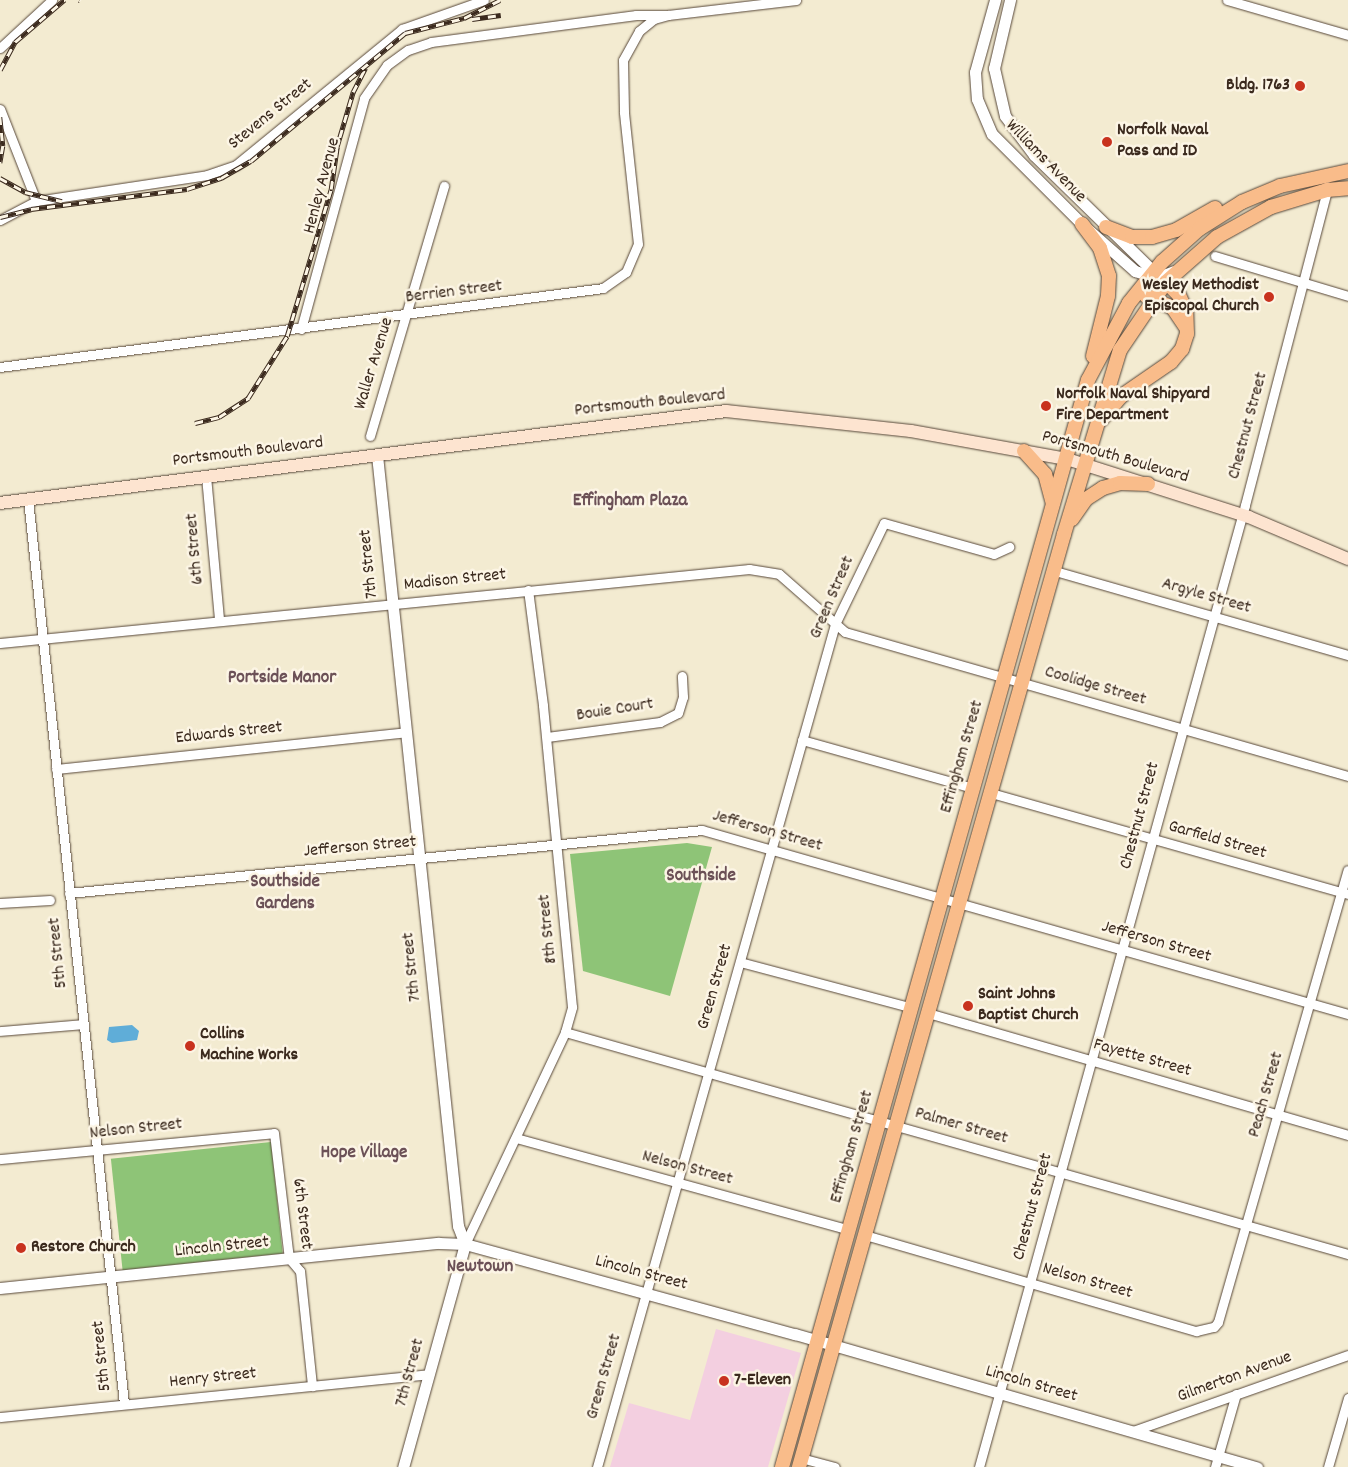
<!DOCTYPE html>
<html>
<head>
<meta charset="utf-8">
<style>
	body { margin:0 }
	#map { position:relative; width:1348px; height:1467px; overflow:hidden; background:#f3ebd1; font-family:Dekko,sans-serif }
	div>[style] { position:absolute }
	.built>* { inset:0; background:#f3cfe0 }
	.green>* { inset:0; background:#8ec477; transform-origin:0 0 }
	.water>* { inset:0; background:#5fadd8 }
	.roads { filter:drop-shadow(0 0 1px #574739) drop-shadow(0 0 1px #574739) }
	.minor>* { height:9px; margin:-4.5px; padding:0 4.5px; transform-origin:4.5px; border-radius:4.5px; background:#fff }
	.tertiary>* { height:11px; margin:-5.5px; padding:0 5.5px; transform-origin:5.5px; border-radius:5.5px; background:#fff }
	.secondary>* { height:12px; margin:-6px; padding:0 6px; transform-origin:6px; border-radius:6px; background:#fde4d0 }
	.primary>* { height:14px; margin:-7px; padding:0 7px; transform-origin:7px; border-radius:7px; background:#f9bc8a }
	.rail>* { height:4.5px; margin-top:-2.25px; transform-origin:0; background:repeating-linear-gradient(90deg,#fcf5e5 0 8px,#3b2a1e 0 16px); box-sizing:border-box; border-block:1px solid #3b2a1e }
	.dots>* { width:14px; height:14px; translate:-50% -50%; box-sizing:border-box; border:2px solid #fcf5e5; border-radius:50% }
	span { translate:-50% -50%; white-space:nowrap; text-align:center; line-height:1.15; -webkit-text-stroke:5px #fcf5e5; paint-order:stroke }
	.poi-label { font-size:18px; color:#3b2a1e; font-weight:700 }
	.right { translate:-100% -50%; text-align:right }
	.left { translate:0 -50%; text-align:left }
	.street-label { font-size:18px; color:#3b2a1e }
	.neighbourhood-label { font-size:19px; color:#6c5157; font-weight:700 }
</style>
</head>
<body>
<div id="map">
	<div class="built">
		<i style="clip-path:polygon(716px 1329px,801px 1353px,768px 1467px,610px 1467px,629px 1403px,690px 1420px)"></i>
	</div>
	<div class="green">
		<i style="clip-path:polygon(687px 843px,712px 847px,670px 996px,583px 971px,570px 854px)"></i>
		<i style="left:271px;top:1142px;width:112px;height:161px;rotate:84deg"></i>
	</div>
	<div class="water">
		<i style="clip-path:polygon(132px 1025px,139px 1031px,137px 1040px,112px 1043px,107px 1040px,109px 1027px)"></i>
	</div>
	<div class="roads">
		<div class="minor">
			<i style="left:1227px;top:0;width:126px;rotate:16.1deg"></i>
			<i style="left:0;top:48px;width:71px;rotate:-42.7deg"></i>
			<i style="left:0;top:109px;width:99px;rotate:68.6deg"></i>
			<i style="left:0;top:220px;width:41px;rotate:-27.8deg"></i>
			<i style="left:36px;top:201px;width:173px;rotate:-8.6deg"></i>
			<i style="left:207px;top:175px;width:31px;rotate:-19deg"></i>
			<i style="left:236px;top:165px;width:215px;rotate:-39.3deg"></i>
			<i style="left:402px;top:29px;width:87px;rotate:-19.5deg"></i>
			<i style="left:1215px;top:256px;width:139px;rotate:16.7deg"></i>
			<i style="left:301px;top:329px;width:239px;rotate:-74.7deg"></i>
			<i style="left:364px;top:98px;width:40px;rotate:-55.1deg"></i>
			<i style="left:387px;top:65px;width:26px;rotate:-36deg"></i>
			<i style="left:408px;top:50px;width:24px;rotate:-19deg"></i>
			<i style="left:431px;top:42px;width:207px;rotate:-7.5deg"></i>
			<i style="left:636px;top:15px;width:32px"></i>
			<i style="left:668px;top:15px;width:129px;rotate:-6.7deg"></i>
			<i style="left:0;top:367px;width:608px;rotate:-7.46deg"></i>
			<i style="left:603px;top:288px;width:28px;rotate:-35deg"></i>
			<i style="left:626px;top:272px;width:30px;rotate:-67deg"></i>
			<i style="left:638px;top:244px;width:133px;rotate:-96.1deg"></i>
			<i style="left:624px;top:112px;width:52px;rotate:-91.1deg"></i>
			<i style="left:623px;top:60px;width:33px;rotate:-61deg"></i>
			<i style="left:639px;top:31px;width:19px;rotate:-39deg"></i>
			<i style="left:654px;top:19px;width:15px;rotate:-16deg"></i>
			<i style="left:370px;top:436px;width:261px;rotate:-73.5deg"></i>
			<i style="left:206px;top:476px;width:145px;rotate:84.8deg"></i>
			<i style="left:28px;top:499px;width:910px;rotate:83.94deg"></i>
			<i style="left:1055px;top:571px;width:305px;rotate:16deg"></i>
			<i style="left:0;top:643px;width:753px;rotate:-5.64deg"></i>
			<i style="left:749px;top:569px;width:30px;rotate:9deg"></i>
			<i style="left:779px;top:574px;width:88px;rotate:41.3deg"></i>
			<i style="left:845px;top:632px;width:523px;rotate:15.98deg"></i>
			<i style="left:547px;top:737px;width:114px;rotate:-7.6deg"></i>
			<i style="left:660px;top:722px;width:20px;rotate:-27deg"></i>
			<i style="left:678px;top:713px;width:17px;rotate:-73deg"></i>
			<i style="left:683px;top:697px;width:21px;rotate:-93deg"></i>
			<i style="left:802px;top:740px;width:178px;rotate:15.7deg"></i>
			<i style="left:56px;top:769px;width:352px;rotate:-6deg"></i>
			<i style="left:991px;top:793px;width:371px;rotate:15.8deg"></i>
			<i style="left:69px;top:893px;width:636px;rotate:-5.68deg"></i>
			<i style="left:702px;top:830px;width:672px;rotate:15.9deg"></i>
			<i style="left:0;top:903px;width:50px;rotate:-3.4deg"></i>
			<i style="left:740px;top:962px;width:175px;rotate:14.9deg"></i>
			<i style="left:928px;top:1013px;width:437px;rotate:16.2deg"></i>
			<i style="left:0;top:1031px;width:83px;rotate:-4.8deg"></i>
			<i style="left:565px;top:1032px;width:814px;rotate:15.83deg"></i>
			<i style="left:516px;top:1138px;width:345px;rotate:15.4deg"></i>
			<i style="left:0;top:1159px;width:275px;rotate:-5.4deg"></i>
			<i style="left:274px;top:1133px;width:126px;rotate:83.2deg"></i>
			<i style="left:289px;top:1258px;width:17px;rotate:50deg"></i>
			<i style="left:300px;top:1271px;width:116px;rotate:84deg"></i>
			<i style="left:865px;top:1235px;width:345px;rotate:16.2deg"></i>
			<i style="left:1196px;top:1331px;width:18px;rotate:-13deg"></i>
			<i style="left:1214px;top:1327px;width:6px;rotate:-51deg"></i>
			<i style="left:1218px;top:1322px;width:470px;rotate:-74deg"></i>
			<i style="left:465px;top:1244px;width:234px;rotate:-64.7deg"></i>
			<i style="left:565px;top:1032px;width:26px;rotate:-74deg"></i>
			<i style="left:572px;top:1007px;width:303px;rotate:-95.5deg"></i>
			<i style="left:543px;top:705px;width:116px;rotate:-97.4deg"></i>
			<i style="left:0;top:1417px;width:431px;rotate:-5.7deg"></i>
			<i style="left:1133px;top:1431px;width:228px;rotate:-19.5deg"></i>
			<i style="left:801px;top:1458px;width:35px;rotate:15deg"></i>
			<i style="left:597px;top:1467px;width:876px;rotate:-74.23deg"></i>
			<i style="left:835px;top:624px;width:112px;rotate:-64.1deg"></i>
			<i style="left:884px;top:523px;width:114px;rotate:15.7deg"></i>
			<i style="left:994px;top:554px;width:17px;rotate:-25deg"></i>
			<i style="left:979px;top:1467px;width:998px;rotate:-74.54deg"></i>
			<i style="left:1245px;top:505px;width:329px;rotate:-75.4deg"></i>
			<i style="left:1215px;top:1467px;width:76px;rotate:-74deg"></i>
			<i style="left:1328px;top:1467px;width:72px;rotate:-73.8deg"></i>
		</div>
		<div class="tertiary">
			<i style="left:995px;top:0;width:75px;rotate:105.5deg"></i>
			<i style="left:975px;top:72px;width:27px;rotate:86deg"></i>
			<i style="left:977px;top:99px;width:38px;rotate:67deg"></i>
			<i style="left:992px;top:134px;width:127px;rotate:45deg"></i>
			<i style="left:1082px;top:224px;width:71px;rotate:41.6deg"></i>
			<i style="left:1135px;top:271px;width:22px;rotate:18deg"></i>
			<i style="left:1156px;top:278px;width:19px;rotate:-21deg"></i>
			<i style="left:1010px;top:0;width:70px;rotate:103.2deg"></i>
			<i style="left:994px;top:68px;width:49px;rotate:77.1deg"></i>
			<i style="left:1005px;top:116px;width:49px;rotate:53.4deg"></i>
			<i style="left:1034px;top:155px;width:175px;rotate:44.3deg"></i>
			<i style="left:377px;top:455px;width:775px;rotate:84deg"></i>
			<i style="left:458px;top:1226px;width:19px;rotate:69deg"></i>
			<i style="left:465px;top:1244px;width:231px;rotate:105.5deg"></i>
			<i style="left:0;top:1288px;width:441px;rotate:-5.9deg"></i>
			<i style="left:439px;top:1243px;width:26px;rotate:2deg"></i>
			<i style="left:465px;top:1244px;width:342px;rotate:15.3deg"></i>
			<i style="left:795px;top:1334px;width:481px;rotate:16.1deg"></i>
		</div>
		<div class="secondary">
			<i style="left:0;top:503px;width:732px;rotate:-7.22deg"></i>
			<i style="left:726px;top:411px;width:186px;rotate:6.2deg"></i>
			<i style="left:911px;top:431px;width:158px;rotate:10.2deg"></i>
			<i style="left:1067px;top:459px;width:191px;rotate:17.7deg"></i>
			<i style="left:1249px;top:517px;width:108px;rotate:23deg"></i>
		</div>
		<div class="primary">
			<i style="left:1082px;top:224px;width:30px;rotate:53deg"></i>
			<i style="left:1100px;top:248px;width:29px;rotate:72deg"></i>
			<i style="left:1109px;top:276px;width:20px;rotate:93deg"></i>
			<i style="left:1108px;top:296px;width:62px;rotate:104deg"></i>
			<i style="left:1106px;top:227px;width:28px;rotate:21deg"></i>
			<i style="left:1132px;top:237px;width:20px"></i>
			<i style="left:1152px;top:237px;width:25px;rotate:-16deg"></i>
			<i style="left:1176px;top:230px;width:45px;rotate:-29.4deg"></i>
			<i style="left:1146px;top:296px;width:30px;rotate:24deg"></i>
			<i style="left:1173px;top:308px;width:22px;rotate:56deg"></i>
			<i style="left:1101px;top:420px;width:30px;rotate:-50deg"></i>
			<i style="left:1120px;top:397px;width:62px;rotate:-34.5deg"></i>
			<i style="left:1171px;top:362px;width:17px;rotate:-50deg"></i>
			<i style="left:1182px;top:349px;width:16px;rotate:-72deg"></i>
			<i style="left:1187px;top:334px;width:23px;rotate:-92deg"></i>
			<i style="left:1186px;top:311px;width:17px;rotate:-114deg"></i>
			<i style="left:1179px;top:295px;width:18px;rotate:-135deg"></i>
			<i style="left:1024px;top:451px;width:31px;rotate:48deg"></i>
			<i style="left:1045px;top:474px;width:30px;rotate:75deg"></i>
			<i style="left:1072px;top:519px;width:24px;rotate:-55deg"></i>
			<i style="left:1086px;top:499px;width:20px;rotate:-33deg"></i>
			<i style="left:1103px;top:488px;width:18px;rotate:-16deg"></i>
			<i style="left:1120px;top:483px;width:28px;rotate:2deg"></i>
			<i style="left:782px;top:1467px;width:1129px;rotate:-74.28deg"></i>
			<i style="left:1088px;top:380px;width:87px;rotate:-62deg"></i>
			<i style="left:1129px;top:303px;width:53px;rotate:-51.2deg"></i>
			<i style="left:1162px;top:262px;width:50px;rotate:-41.7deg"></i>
			<i style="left:1199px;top:229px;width:51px;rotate:-32.1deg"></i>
			<i style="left:1242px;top:202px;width:41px;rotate:-22.8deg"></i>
			<i style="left:1280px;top:186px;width:70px;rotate:-12.4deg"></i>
			<i style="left:799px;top:1467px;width:970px;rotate:-74.14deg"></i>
			<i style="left:1064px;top:534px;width:192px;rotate:-73.1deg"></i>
			<i style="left:1120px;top:350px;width:82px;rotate:-55.9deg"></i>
			<i style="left:1166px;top:282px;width:68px;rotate:-41.4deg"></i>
			<i style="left:1217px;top:237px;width:62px;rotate:-29.1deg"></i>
			<i style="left:1271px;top:207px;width:59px;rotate:-16.9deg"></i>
			<i style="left:1327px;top:190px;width:21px;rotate:-5deg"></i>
		</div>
	</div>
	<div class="rail">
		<i style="left:80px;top:0;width:1px;rotate:45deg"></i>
		<i style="left:472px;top:19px;width:29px;rotate:-8deg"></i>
		<i style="left:0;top:70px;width:32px;rotate:-62deg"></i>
		<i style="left:15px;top:42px;width:65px;rotate:-40.6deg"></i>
		<i style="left:0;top:117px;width:29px;rotate:84deg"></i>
		<i style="left:3px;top:146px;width:17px;rotate:100deg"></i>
		<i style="left:335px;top:153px;width:64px;rotate:-73.6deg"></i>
		<i style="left:353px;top:92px;width:27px;rotate:-63deg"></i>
		<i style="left:0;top:178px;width:29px;rotate:29deg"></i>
		<i style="left:25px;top:192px;width:38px;rotate:14deg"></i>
		<i style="left:0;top:217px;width:32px;rotate:-14deg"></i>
		<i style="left:31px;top:209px;width:157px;rotate:-7.3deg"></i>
		<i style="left:187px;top:189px;width:36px;rotate:-18deg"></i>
		<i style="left:221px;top:178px;width:34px;rotate:-30deg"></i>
		<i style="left:251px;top:161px;width:200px;rotate:-39.7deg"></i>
		<i style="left:405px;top:33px;width:61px;rotate:-14.3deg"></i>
		<i style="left:464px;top:18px;width:40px;rotate:-26.6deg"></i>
		<i style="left:195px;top:423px;width:25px;rotate:-14deg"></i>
		<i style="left:219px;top:417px;width:35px;rotate:-33deg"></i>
		<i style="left:248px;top:398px;width:73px;rotate:-57.8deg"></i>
		<i style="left:287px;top:336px;width:153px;rotate:-73.3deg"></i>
		<i style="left:331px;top:189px;width:42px;rotate:-81.9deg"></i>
	</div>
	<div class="dots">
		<i style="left:1300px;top:86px;background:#c8321e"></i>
		<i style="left:1107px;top:142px;background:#c8321e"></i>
		<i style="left:1269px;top:297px;background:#c8321e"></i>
		<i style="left:1046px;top:406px;background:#c8321e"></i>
		<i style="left:968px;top:1006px;background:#c8321e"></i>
		<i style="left:190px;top:1046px;background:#c8321e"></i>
		<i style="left:21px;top:1248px;background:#c8321e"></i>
		<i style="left:724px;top:1381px;background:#c8321e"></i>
	</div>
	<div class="poi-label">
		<span class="right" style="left:1290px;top:86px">Bldg. 1763</span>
		<span class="left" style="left:1117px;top:142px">Norfolk Naval<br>Pass and ID</span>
		<span class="right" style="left:1259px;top:297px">Wesley Methodist<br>Episcopal Church</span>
		<span class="left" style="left:1056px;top:406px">Norfolk Naval Shipyard<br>Fire Department</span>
		<span class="left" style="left:978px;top:1006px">Saint Johns<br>Baptist Church</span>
		<span class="left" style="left:200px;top:1046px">Collins<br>Machine Works</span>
		<span class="left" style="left:31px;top:1248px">Restore Church</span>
		<span class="left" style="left:734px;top:1381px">7-Eleven</span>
	</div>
	<div class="street-label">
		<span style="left:271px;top:115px;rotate:-39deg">Stevens Street</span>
		<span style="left:1045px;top:162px;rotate:46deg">Williams Avenue</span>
		<span style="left:323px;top:186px;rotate:-75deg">Henley Avenue</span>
		<span style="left:454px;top:293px;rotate:-7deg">Berrien Street</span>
		<span style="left:375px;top:364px;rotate:-73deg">Waller Avenue</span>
		<span style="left:650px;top:404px;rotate:-6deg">Portsmouth Boulevard</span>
		<span style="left:1249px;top:426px;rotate:-75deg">Chestnut Street</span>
		<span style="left:248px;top:453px;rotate:-7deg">Portsmouth Boulevard</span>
		<span style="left:1115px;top:458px;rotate:16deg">Portsmouth Boulevard</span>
		<span style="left:196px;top:549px;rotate:-95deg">6th Street</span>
		<span style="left:370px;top:564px;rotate:-96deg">7th Street</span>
		<span style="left:455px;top:581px;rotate:-6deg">Madison Street</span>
		<span style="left:1206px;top:597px;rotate:16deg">Argyle Street</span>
		<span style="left:833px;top:598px;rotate:-67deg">Green Street</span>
		<span style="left:1095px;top:687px;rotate:16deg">Coolidge Street</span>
		<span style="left:615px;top:711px;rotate:-9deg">Bouie Court</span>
		<span style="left:229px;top:734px;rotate:-6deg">Edwards Street</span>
		<span style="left:963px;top:757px;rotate:-74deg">Effingham Street</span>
		<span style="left:1141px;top:816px;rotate:-75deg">Chestnut Street</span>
		<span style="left:767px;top:832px;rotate:16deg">Jefferson Street</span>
		<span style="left:1217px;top:841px;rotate:16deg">Garfield Street</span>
		<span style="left:360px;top:848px;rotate:-5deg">Jefferson Street</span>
		<span style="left:549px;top:929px;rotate:-96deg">8th Street</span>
		<span style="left:1156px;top:943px;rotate:16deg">Jefferson Street</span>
		<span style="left:59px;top:953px;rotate:-96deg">5th Street</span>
		<span style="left:413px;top:967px;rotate:-96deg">7th Street</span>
		<span style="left:716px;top:987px;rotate:-74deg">Green Street</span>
		<span style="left:1142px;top:1059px;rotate:16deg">Fayette Street</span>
		<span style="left:1267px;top:1095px;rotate:-74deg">Peach Street</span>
		<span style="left:961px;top:1127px;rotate:16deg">Palmer Street</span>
		<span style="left:136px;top:1130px;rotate:-6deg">Nelson Street</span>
		<span style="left:853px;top:1147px;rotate:-74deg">Effingham Street</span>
		<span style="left:687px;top:1169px;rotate:15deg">Nelson Street</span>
		<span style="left:1034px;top:1207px;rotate:-75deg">Chestnut Street</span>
		<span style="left:301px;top:1214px;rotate:83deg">6th Street</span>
		<span style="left:222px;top:1248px;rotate:-6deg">Lincoln Street</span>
		<span style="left:641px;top:1274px;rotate:15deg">Lincoln Street</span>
		<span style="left:1087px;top:1282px;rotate:16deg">Nelson Street</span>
		<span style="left:103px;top:1356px;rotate:-96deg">5th Street</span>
		<span style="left:411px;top:1373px;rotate:-75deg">7th Street</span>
		<span style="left:605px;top:1377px;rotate:-74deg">Green Street</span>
		<span style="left:1235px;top:1378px;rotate:-20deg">Gilmerton Avenue</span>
		<span style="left:213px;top:1379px;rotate:-6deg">Henry Street</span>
		<span style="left:1031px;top:1385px;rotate:16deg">Lincoln Street</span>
	</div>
	<div class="neighbourhood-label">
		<span style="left:630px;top:502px">Effingham Plaza</span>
		<span style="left:282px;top:679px">Portside Manor</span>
		<span style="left:701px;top:877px">Southside</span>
		<span style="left:285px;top:894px">Southside<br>Gardens</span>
		<span style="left:364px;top:1154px">Hope Village</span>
		<span style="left:480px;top:1268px">Newtown</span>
	</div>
</div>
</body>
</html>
